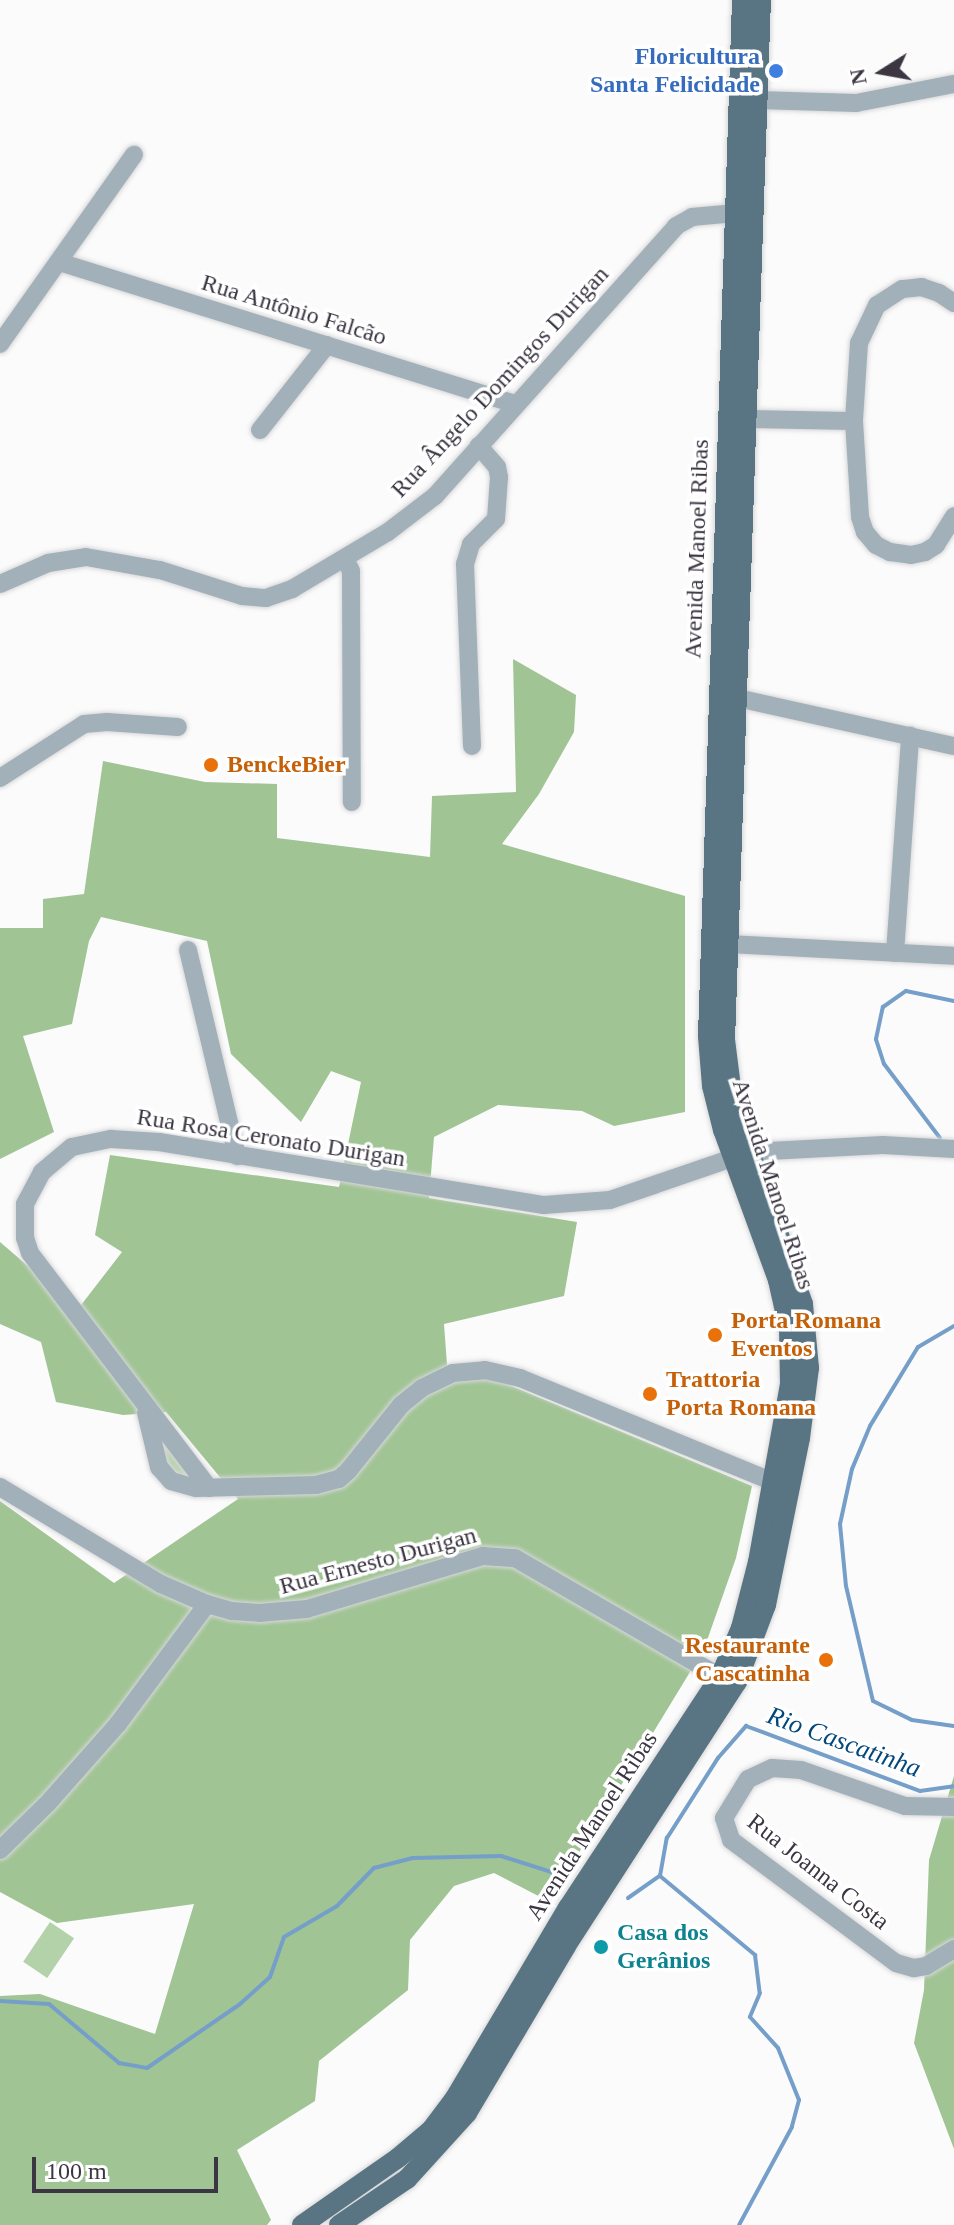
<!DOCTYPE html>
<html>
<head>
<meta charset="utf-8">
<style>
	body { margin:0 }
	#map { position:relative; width:954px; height:2225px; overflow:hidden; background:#fbfbfb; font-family:Georgia,serif }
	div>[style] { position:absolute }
	.green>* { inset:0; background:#b3d2a9; transform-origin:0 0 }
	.forest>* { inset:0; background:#a0c494 }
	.stream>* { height:4px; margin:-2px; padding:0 2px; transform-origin:2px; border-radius:2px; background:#759fc9 }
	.roads { filter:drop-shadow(0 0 2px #d8d8da) drop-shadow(0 0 2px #d8d8da) }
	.minor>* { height:18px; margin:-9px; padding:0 9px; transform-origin:9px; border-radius:9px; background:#a2b1b9 }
	.major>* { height:20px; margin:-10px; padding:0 10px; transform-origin:10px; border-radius:10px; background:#597482 }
	.dots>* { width:22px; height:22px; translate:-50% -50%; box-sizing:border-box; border:4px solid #fff; border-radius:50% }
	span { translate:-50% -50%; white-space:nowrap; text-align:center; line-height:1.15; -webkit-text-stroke:7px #fff; paint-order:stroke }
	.shop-label { font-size:24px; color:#366cbe; font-weight:700 }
	.right { translate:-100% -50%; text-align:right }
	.street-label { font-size:24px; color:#3b3642 }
	.food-label { font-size:24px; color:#c56008; font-weight:700 }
	.left { translate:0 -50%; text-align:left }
	.culture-label { font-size:24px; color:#0d838f; font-weight:700 }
	.water-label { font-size:26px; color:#01497d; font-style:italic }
	.north { position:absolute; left:842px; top:32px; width:80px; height:80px; -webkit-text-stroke:6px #fff; paint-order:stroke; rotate:259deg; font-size:22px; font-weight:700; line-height:32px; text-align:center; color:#3b3642 }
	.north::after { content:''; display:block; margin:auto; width:28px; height:36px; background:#3b3642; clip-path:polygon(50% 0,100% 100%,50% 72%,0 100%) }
	.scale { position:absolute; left:32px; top:2157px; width:186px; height:36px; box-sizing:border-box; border:4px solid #3b3642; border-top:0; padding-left:10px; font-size:24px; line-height:28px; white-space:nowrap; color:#3b3642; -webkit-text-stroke:6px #fff; paint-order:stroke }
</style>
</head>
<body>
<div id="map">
	<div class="green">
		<i style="clip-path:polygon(156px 1428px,198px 1482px,167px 1470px)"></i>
		<i style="left:50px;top:1922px;width:29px;height:48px;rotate:34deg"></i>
	</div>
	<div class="forest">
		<i style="clip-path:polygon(513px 659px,576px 695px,574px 732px,539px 794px,502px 844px,685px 896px,685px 1112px,614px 1126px,582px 1111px,498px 1105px,434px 1137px,429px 1198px,577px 1222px,564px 1296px,444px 1324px,448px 1378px,495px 1379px,752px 1486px,736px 1558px,704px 1649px,550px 1902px,494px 1873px,454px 1886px,410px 1940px,408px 1990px,319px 2061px,315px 2101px,237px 2150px,271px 2220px,267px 2225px,0 2225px,0 1996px,40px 1994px,155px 2034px,194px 1904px,57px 1923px,0 1892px,0 1501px,114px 1583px,238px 1499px,166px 1412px,123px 1415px,56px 1402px,41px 1342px,0 1324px,0 1242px,78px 1309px,122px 1252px,95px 1235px,110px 1155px,339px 1187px,361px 1082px,331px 1071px,301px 1122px,231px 1054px,207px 941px,101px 917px,89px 941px,72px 1024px,23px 1036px,54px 1132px,0 1159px,0 928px,43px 928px,43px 899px,84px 894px,103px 761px,205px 782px,277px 784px,277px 838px,430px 857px,432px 796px,516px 792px)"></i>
		<i style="clip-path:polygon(954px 1776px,954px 2149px,914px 2043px,924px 1990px,929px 1860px)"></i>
	</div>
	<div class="stream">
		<i style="left:940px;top:1138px;width:93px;rotate:-127.1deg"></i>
		<i style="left:884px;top:1064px;width:26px;rotate:-108deg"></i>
		<i style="left:876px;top:1039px;width:33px;rotate:-78deg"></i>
		<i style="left:883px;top:1007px;width:28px;rotate:-35deg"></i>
		<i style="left:906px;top:991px;width:49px;rotate:11.8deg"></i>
		<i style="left:954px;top:1326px;width:42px;rotate:149.7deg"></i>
		<i style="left:918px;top:1347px;width:92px;rotate:121.3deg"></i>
		<i style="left:870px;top:1426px;width:47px;rotate:112.7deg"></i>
		<i style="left:852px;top:1469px;width:56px;rotate:102.3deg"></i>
		<i style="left:840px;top:1524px;width:62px;rotate:84.5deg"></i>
		<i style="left:846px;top:1586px;width:118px;rotate:76.8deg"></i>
		<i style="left:873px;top:1701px;width:43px;rotate:26deg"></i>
		<i style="left:912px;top:1720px;width:42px;rotate:8.1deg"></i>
		<i style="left:660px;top:1876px;width:124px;rotate:39.7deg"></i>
		<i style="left:755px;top:1955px;width:38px;rotate:83deg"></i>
		<i style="left:760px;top:1993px;width:26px;rotate:113deg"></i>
		<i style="left:750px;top:2017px;width:42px;rotate:47.9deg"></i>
		<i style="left:778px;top:2048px;width:56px;rotate:68deg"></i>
		<i style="left:799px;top:2100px;width:28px;rotate:105deg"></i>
		<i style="left:792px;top:2127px;width:111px;rotate:118.4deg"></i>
		<i style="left:628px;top:1898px;width:39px;rotate:-35deg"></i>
		<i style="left:660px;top:1876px;width:39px;rotate:-80deg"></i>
		<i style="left:667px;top:1838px;width:95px;rotate:-57.5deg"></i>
		<i style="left:718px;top:1758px;width:43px;rotate:-48.8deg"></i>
		<i style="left:746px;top:1726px;width:186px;rotate:20.5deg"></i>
		<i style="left:920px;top:1791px;width:34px;rotate:-8deg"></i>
		<i style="left:0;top:2001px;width:49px;rotate:3.5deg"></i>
		<i style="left:49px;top:2004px;width:92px;rotate:40.1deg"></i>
		<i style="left:119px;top:2063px;width:28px;rotate:10deg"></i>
		<i style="left:147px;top:2068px;width:113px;rotate:-34.5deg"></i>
		<i style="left:240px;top:2004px;width:40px;rotate:-42deg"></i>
		<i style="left:270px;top:1977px;width:42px;rotate:-70.7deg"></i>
		<i style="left:284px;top:1937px;width:61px;rotate:-30.3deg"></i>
		<i style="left:337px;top:1906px;width:53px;rotate:-45.8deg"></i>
		<i style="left:374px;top:1868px;width:40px;rotate:-14.4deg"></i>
		<i style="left:413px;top:1858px;width:88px;rotate:-1.3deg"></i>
		<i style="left:501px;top:1856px;width:63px;rotate:17.6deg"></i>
	</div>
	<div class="roads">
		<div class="minor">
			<i style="left:758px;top:100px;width:98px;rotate:1.8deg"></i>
			<i style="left:856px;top:103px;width:100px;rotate:-11deg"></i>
			<i style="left:59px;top:262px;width:478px;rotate:17.3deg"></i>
			<i style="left:954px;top:303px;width:18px;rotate:-146deg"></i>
			<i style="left:939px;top:293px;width:18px;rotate:-161deg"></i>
			<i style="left:922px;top:287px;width:20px;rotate:174deg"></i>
			<i style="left:902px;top:289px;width:30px;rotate:147deg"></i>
			<i style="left:877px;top:305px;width:42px;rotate:115.3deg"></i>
			<i style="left:859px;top:343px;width:78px;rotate:93.7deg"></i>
			<i style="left:854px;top:421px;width:96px;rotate:86.4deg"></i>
			<i style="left:860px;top:517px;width:16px;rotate:72deg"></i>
			<i style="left:865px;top:532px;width:17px;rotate:50deg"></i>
			<i style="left:876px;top:545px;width:16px;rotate:27deg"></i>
			<i style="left:890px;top:552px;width:21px;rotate:8deg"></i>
			<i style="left:911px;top:555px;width:14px;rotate:-12deg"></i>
			<i style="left:925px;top:552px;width:13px;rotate:-32deg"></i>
			<i style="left:936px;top:545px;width:34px;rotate:-58deg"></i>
			<i style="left:0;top:344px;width:232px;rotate:-54.7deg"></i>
			<i style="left:746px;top:419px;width:108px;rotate:1.1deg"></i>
			<i style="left:260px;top:430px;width:108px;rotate:-51.8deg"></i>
			<i style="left:345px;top:559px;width:13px;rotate:63deg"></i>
			<i style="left:351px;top:571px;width:231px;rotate:89.8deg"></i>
			<i style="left:0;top:584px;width:52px;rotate:-23.6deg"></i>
			<i style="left:48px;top:563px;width:38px;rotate:-9deg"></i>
			<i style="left:86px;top:557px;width:75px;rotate:10deg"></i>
			<i style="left:160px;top:570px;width:86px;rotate:17.6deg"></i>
			<i style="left:242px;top:596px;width:24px;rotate:5deg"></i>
			<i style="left:266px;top:598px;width:28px;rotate:-19deg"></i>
			<i style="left:292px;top:589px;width:112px;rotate:-30.7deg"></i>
			<i style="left:388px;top:532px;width:59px;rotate:-37.5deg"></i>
			<i style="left:435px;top:496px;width:362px;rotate:-48.2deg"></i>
			<i style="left:676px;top:226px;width:18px;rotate:-29deg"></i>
			<i style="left:692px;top:217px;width:55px;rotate:-5.2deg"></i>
			<i style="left:737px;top:698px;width:222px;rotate:12.5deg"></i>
			<i style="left:472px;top:746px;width:182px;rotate:-92.2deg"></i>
			<i style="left:465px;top:564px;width:21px;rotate:-73deg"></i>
			<i style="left:471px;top:544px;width:35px;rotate:-45deg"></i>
			<i style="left:496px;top:519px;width:42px;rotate:-85.9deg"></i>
			<i style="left:499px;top:477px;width:10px;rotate:-101deg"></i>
			<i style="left:497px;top:467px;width:28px;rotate:-131deg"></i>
			<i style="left:0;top:778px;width:100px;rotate:-32.7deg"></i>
			<i style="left:84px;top:724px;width:23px;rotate:-5deg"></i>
			<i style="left:107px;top:722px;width:71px;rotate:4deg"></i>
			<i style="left:728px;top:944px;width:226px;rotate:3deg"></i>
			<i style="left:188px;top:950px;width:212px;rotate:76.6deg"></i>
			<i style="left:895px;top:953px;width:218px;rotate:-86deg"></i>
			<i style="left:146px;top:1413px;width:56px;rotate:76.5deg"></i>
			<i style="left:159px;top:1467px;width:18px;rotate:49deg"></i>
			<i style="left:171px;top:1481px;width:26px;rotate:16deg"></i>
			<i style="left:196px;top:1488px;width:120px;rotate:-1.4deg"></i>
			<i style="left:316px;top:1485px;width:24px;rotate:-15deg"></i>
			<i style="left:339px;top:1479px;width:12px;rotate:-42deg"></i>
			<i style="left:348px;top:1471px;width:85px;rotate:-51.2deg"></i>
			<i style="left:401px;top:1405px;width:27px;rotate:-39deg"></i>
			<i style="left:422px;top:1388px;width:34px;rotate:-26deg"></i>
			<i style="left:453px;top:1373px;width:32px;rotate:-5deg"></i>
			<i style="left:485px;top:1370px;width:36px;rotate:13deg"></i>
			<i style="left:520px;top:1378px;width:274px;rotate:22.3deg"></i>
			<i style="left:0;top:1487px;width:188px;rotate:31.1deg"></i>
			<i style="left:161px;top:1584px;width:50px;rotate:23.5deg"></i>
			<i style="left:207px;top:1604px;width:26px;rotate:16deg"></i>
			<i style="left:232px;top:1611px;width:27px;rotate:4deg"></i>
			<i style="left:259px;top:1613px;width:48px;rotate:-4.8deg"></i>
			<i style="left:307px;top:1609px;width:184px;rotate:-16.8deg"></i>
			<i style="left:483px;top:1556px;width:32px;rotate:4deg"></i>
			<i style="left:515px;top:1558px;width:237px;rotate:30.1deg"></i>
			<i style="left:209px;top:1488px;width:295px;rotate:-127.3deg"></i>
			<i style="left:30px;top:1253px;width:16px;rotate:-108deg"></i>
			<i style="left:25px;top:1238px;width:34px;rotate:-90deg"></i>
			<i style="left:25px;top:1204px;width:36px;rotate:-62deg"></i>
			<i style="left:42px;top:1172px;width:39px;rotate:-40deg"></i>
			<i style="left:72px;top:1147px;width:40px;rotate:-12deg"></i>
			<i style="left:111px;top:1139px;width:48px;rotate:3.6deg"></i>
			<i style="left:159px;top:1142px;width:390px;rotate:9.3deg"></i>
			<i style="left:544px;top:1205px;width:66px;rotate:-4.3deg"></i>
			<i style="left:610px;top:1200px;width:148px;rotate:-18.9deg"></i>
			<i style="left:750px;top:1152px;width:133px;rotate:-3deg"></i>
			<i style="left:883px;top:1145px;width:71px;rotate:3.2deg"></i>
			<i style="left:954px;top:1807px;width:49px;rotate:-178.8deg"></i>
			<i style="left:905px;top:1806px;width:110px;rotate:-160.9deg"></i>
			<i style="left:801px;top:1770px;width:29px;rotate:-176deg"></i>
			<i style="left:772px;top:1768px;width:26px;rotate:155deg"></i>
			<i style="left:748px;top:1779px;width:46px;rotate:121.6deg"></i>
			<i style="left:724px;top:1818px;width:23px;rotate:72deg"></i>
			<i style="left:731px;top:1840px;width:206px;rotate:36.7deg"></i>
			<i style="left:896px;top:1963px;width:19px;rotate:16deg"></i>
			<i style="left:914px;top:1968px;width:12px;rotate:-9deg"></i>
			<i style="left:926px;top:1966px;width:33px;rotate:-31deg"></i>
			<i style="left:0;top:1850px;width:67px;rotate:-44.4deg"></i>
			<i style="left:48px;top:1803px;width:106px;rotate:-48.5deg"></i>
			<i style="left:118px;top:1724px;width:149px;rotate:-53.4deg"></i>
		</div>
		<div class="major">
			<i style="left:302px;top:2225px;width:117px;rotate:-34.9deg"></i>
			<i style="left:398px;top:2158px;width:43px;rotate:-40.3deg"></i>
			<i style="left:431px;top:2130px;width:40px;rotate:-53deg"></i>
			<i style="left:455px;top:2098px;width:221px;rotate:-59.3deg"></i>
			<i style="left:568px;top:1908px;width:277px;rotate:-56.7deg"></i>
			<i style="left:720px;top:1677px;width:53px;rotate:-66.8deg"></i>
			<i style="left:741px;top:1628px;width:68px;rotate:-75.6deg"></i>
			<i style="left:758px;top:1562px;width:181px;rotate:-79.8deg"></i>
			<i style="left:790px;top:1384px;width:55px;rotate:-91deg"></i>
			<i style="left:789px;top:1329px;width:50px;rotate:-102.7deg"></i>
			<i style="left:778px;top:1280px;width:160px;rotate:-110.1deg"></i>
			<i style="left:723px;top:1130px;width:45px;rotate:-104deg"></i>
			<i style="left:712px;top:1086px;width:50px;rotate:-94.6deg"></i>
			<i style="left:708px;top:1036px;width:1037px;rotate:-88.12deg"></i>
			<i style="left:339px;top:2225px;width:82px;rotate:-34.1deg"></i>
			<i style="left:407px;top:2179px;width:89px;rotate:-47.7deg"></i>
			<i style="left:467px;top:2113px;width:194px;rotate:-59.3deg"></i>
			<i style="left:566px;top:1946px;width:315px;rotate:-57.1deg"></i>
			<i style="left:737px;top:1682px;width:82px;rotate:-69.4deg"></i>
			<i style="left:766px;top:1605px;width:170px;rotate:-78.5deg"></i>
			<i style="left:800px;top:1438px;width:71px;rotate:-82.7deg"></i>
			<i style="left:809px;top:1368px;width:64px;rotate:-95.4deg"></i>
			<i style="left:803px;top:1304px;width:213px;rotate:-109.2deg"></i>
			<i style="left:733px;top:1103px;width:64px;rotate:-97.2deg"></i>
			<i style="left:725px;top:1040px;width:1041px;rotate:-88.02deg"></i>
		</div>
	</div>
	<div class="dots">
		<i style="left:776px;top:71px;background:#3f7fe0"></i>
		<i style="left:211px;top:765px;background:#e8710a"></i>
		<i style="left:715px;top:1335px;background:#e8710a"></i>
		<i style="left:650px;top:1394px;background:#e8710a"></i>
		<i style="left:826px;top:1660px;background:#e8710a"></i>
		<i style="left:601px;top:1947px;background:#0f9aa8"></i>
	</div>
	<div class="shop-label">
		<span class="right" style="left:760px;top:71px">Floricultura<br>Santa Felicidade</span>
	</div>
	<div class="street-label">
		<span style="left:294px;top:310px;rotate:17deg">Rua Antônio Falcão</span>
		<span style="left:500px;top:382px;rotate:-47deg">Rua Ângelo Domingos Durigan</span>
		<span style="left:697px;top:549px;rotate:-88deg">Avenida Manoel Ribas</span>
		<span style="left:271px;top:1138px;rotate:9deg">Rua Rosa Ceronato Durigan</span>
		<span style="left:773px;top:1184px;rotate:72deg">Avenida Manoel Ribas</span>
		<span style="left:378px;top:1561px;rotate:-15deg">Rua Ernesto Durigan</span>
		<span style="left:592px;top:1826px;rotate:-57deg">Avenida Manoel Ribas</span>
		<span style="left:818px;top:1872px;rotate:38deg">Rua Joanna Costa</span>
	</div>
	<div class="food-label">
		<span class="left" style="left:227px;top:765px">BenckeBier</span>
		<span class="left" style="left:731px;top:1335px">Porta Romana<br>Eventos</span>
		<span class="left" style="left:666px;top:1394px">Trattoria<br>Porta Romana</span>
		<span class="right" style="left:810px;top:1660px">Restaurante<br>Cascatinha</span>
	</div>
	<div class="culture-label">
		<span class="left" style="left:617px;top:1947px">Casa dos<br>Gerânios</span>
	</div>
	<div class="water-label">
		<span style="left:844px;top:1742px;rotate:20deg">Rio Cascatinha</span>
	</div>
	<div class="north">N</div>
	<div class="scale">100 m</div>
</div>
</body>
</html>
